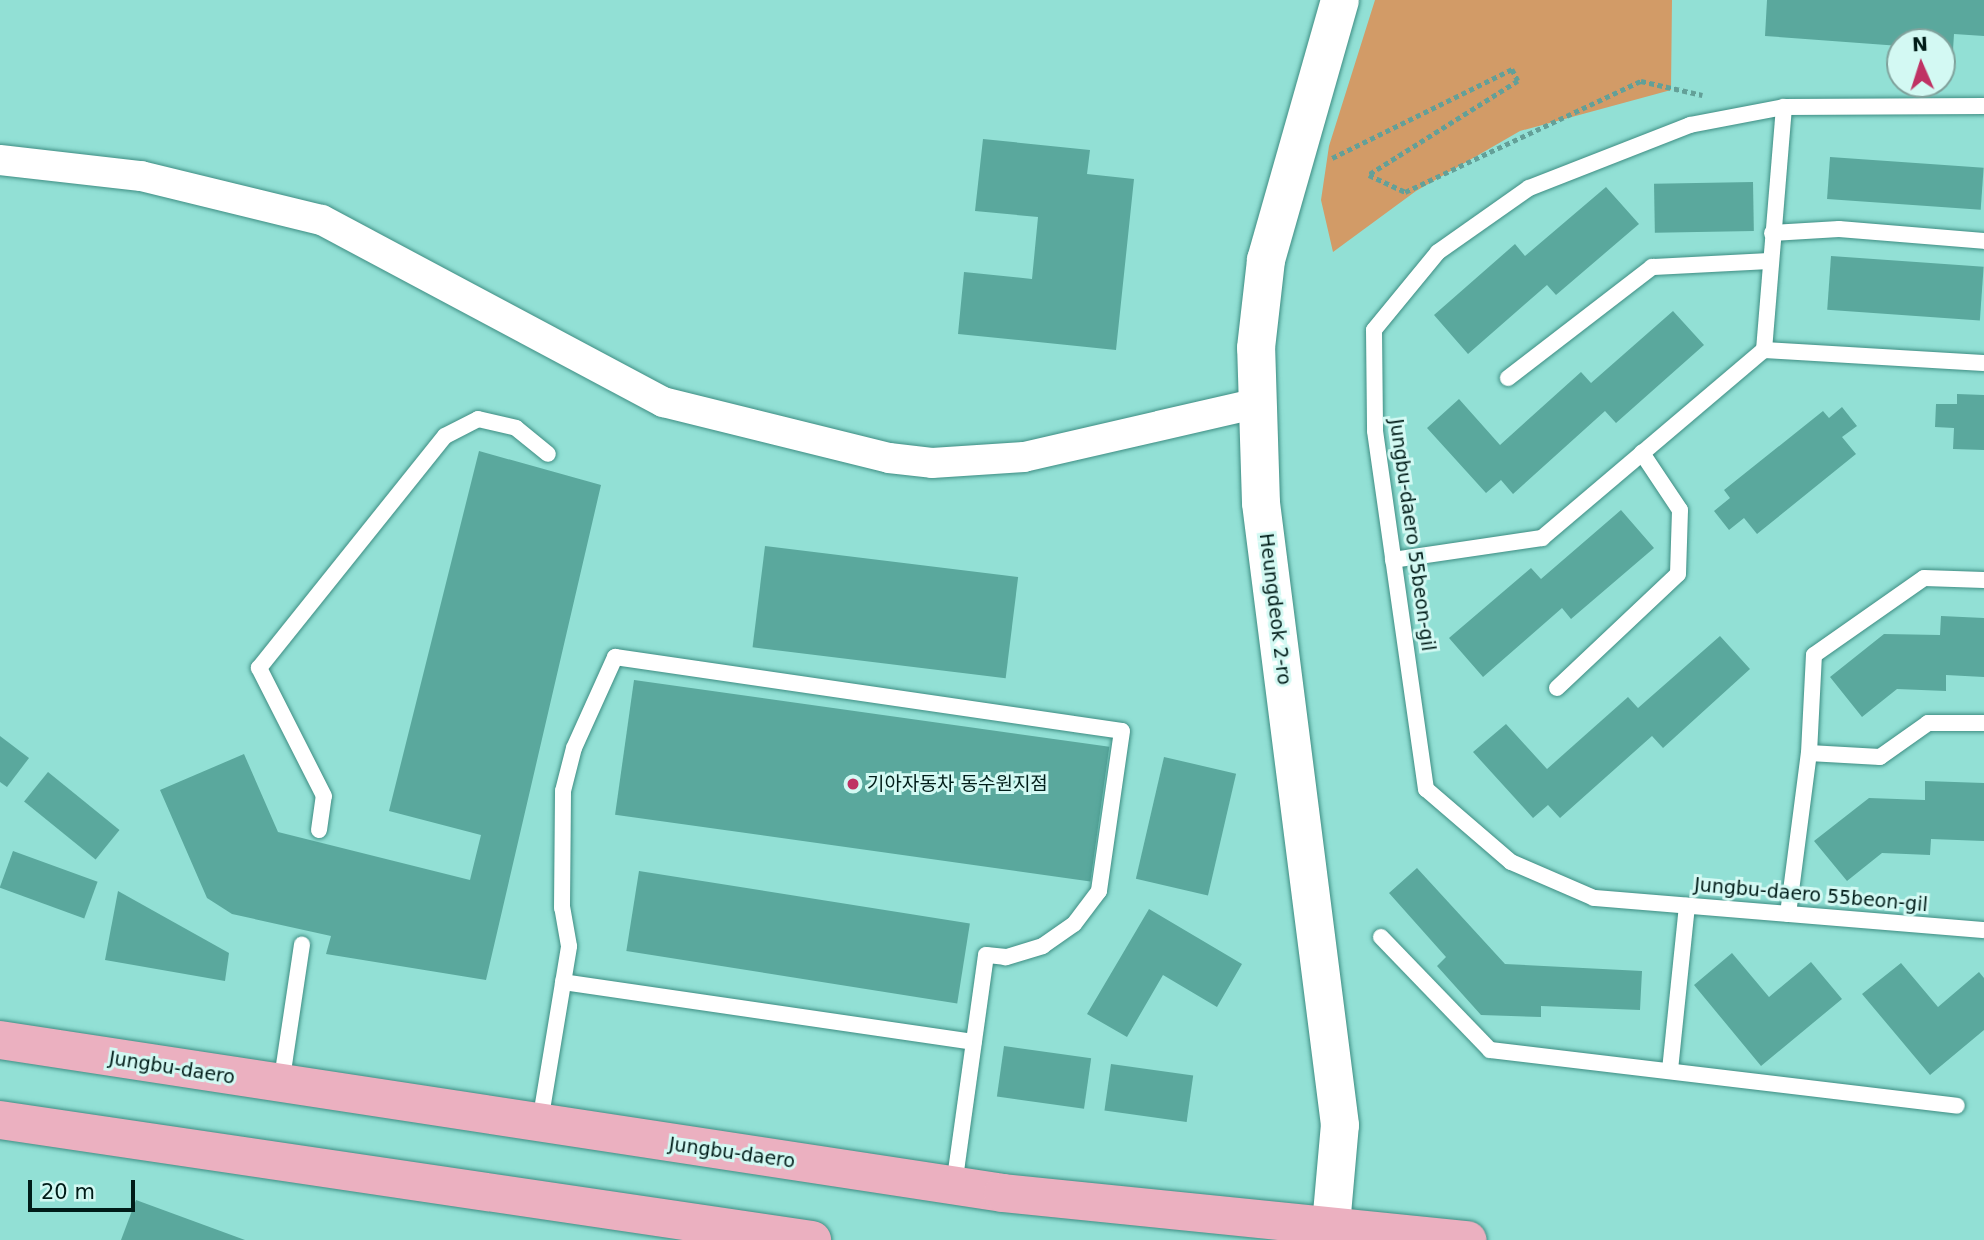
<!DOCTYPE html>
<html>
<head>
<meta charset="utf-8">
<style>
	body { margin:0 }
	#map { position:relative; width:1984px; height:1240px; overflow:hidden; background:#92e0d5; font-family:"DejaVu Sans","Noto Sans KR",sans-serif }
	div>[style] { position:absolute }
	.green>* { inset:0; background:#d29b67 }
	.building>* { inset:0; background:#5aa89d; transform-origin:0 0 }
	.path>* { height:4.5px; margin-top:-2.25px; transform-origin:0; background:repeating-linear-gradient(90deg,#63a098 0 5px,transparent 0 8.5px) }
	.roads { filter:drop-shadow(0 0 2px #3e8d83) drop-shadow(0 0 2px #3e8d83) }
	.service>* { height:16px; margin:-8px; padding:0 8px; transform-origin:8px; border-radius:8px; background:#fff }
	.minor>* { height:30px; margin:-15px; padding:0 15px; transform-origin:15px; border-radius:15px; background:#fff }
	.tertiary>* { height:38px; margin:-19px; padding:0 19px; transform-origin:19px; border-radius:19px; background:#fff }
	.primary>* { height:38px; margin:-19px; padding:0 19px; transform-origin:19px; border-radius:19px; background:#ebb0c0 }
	.dots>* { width:19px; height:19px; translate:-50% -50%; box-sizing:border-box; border:4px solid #d3f9f3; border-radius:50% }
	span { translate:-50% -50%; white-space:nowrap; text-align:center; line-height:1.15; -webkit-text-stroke:6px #d3f9f3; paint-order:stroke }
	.street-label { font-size:19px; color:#001c18 }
	.poi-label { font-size:19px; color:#001c18 }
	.left { translate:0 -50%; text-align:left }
	.north { position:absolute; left:1886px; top:28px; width:70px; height:70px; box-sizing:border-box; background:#d3f9f3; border:2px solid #7fa19b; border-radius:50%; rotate:357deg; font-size:19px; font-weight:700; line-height:28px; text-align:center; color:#001c18 }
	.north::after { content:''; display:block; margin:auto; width:24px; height:32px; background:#bf3264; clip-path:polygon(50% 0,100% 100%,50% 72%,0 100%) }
	.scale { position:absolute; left:28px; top:1180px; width:107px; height:32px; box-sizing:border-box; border:4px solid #001c18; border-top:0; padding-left:9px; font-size:21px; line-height:24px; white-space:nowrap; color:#001c18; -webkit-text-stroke:5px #d3f9f3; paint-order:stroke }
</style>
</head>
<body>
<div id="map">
	<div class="green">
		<i style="clip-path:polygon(1375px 0,1672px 0,1671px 90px,1520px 131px,1416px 191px,1333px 252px,1321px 200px,1329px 146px)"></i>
	</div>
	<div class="building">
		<i style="clip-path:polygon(1767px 0,1984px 0,1984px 36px,1954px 34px,1953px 50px,1942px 50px,1942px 42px,1900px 46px,1765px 36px)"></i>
		<i style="clip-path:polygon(983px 139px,1090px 150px,1087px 174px,1134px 179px,1116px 350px,958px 334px,964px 272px,1032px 279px,1038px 217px,975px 211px)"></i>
		<i style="left:1830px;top:157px;width:154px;height:42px;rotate:4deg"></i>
		<i style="left:1753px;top:182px;width:49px;height:99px;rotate:89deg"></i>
		<i style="clip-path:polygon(1606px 187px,1639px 224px,1556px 295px,1547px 285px,1468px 354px,1434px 315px,1515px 244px,1525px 256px)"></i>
		<i style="left:1831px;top:256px;width:153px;height:54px;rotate:4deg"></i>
		<i style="clip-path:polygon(1673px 311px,1704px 345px,1616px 423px,1605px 411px,1513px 494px,1501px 480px,1486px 493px,1427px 428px,1459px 399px,1500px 445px,1581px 372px,1591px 383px)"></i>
		<i style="clip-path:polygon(1957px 394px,1984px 395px,1984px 450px,1953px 449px,1954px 428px,1935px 427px,1936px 404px,1957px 404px)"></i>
		<i style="clip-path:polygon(1842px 407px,1857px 426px,1842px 437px,1856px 454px,1757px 534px,1744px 518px,1729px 530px,1714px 511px,1730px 498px,1724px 490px,1823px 411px,1829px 418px)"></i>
		<i style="clip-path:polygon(479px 451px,601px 485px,486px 980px,326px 954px,331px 936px,232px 914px,207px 898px,160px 790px,244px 754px,278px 832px,470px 880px,481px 835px,389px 811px)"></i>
		<i style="clip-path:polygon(1621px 510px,1654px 548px,1571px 619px,1562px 608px,1483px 677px,1449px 638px,1531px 568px,1541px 579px)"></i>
		<i style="left:765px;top:546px;width:255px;height:102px;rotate:7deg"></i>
		<i style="clip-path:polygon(1941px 616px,1984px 618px,1984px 677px,1946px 675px,1946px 691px,1897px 689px,1862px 717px,1830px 677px,1884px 634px,1940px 635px)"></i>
		<i style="clip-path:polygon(1720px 636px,1750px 669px,1663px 748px,1652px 736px,1560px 818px,1548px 805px,1533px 818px,1473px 752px,1506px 724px,1547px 769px,1628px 697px,1638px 708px)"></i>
		<i style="left:634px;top:680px;width:480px;height:136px;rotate:8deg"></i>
		<i style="clip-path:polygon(0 736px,29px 758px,7px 787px,0 782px)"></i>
		<i style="left:1164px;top:757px;width:74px;height:125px;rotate:13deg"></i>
		<i style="left:48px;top:772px;width:92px;height:38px;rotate:39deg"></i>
		<i style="clip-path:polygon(1925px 781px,1984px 783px,1984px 841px,1931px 839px,1930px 855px,1882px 853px,1847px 881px,1814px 841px,1869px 798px,1925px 800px)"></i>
		<i style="left:13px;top:851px;width:90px;height:39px;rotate:20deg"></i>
		<i style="clip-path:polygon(1417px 868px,1505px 964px,1642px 971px,1640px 1010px,1541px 1006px,1541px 1017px,1481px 1015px,1437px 966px,1446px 957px,1389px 893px)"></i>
		<i style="left:639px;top:871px;width:335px;height:81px;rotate:9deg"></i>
		<i style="clip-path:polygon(118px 891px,229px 953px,225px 981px,105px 960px)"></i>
		<i style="clip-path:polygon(1149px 909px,1242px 964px,1217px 1007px,1163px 975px,1127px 1037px,1087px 1014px)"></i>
		<i style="clip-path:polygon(1732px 953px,1769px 997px,1811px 962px,1842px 999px,1761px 1066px,1694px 985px)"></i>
		<i style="clip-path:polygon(1901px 963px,1938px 1007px,1979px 972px,1984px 978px,1984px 1030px,1930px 1075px,1862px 994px)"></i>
		<i style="left:1004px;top:1046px;width:88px;height:51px;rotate:8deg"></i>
		<i style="left:1111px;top:1064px;width:83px;height:47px;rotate:8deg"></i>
		<i style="clip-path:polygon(136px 1200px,245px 1240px,121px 1240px)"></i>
	</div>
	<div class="path">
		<i style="left:1332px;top:158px;width:201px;rotate:-26.3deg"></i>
		<i style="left:1512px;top:69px;width:13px;rotate:63deg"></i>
		<i style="left:1518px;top:81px;width:176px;rotate:147.8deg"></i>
		<i style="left:1369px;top:175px;width:40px;rotate:25deg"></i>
		<i style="left:1405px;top:192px;width:261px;rotate:-25.2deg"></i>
		<i style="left:1641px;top:81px;width:63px;rotate:12.9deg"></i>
	</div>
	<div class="roads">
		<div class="service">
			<i style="left:1984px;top:106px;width:200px;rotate:179.7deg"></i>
			<i style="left:1784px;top:107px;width:96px;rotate:169.2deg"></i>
			<i style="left:1690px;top:125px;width:173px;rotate:158.6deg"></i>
			<i style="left:1529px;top:188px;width:111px;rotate:144.9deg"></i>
			<i style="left:1438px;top:252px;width:101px;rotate:129.4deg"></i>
			<i style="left:1374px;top:330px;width:101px;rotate:89.4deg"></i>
			<i style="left:1375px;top:431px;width:362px;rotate:81.9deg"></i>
			<i style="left:1426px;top:789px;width:112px;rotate:40.7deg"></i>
			<i style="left:1511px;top:862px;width:90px;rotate:23.4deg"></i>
			<i style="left:1594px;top:898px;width:391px;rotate:4.7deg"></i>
			<i style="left:1772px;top:233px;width:67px;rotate:-3.4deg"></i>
			<i style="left:1839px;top:229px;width:145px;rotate:4.7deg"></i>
			<i style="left:1764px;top:350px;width:220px;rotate:3.4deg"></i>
			<i style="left:1508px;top:378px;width:182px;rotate:-37.6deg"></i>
			<i style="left:1652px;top:267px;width:119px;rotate:-2.9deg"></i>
			<i style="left:1393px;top:560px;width:151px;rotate:-8.4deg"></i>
			<i style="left:1542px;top:538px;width:291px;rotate:-40.3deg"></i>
			<i style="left:1764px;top:350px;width:244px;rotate:-85.3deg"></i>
			<i style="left:1557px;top:688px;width:166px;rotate:-43.3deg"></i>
			<i style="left:1678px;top:574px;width:64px;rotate:-88.2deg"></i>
			<i style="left:1680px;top:510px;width:69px;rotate:-123.7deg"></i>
			<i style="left:1809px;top:753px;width:71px;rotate:3.2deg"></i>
			<i style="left:1880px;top:757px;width:59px;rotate:-35.3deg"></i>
			<i style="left:1928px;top:723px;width:56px"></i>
			<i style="left:319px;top:830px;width:34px;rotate:-82deg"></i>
			<i style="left:324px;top:796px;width:144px;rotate:-116.9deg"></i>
			<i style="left:259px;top:668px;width:297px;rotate:-51.3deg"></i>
			<i style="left:445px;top:436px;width:37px;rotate:-27deg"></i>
			<i style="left:478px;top:419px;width:39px;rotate:13deg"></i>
			<i style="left:516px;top:428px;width:41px;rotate:39.1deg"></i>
			<i style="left:1788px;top:914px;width:162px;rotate:-82.6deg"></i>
			<i style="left:1809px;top:753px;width:98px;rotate:-87.1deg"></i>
			<i style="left:1814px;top:655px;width:134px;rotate:-35deg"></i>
			<i style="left:1924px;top:578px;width:60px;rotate:1.9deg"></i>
			<i style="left:1381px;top:937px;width:157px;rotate:46deg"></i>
			<i style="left:1490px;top:1050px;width:470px;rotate:6.8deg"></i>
			<i style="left:563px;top:982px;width:415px;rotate:8.3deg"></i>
			<i style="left:1670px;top:1070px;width:165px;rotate:-84.1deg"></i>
			<i style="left:281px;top:1085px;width:142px;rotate:-81.5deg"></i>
			<i style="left:540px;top:1122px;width:178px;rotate:-80.6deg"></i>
			<i style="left:569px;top:946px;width:39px;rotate:-100deg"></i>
			<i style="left:562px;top:908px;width:117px;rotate:-89.5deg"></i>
			<i style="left:563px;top:791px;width:44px;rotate:-75.7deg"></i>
			<i style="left:574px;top:748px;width:100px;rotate:-65.7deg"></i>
			<i style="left:615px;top:657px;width:512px;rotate:8.3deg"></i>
			<i style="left:1122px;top:731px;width:162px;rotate:98.2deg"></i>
			<i style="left:1099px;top:891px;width:41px;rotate:127.1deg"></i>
			<i style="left:1074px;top:924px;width:38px;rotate:145deg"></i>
			<i style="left:1043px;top:946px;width:39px;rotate:163deg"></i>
			<i style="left:1006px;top:957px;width:20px;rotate:-174deg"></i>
			<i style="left:986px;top:955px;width:233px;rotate:97.9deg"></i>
		</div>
		<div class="minor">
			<i style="left:0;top:160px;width:142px;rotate:6.5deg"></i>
			<i style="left:141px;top:176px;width:186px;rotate:13.7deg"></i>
			<i style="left:322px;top:220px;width:387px;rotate:28.1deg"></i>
			<i style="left:663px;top:402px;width:233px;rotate:13.9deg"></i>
			<i style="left:889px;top:458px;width:43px;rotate:6.6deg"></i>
			<i style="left:932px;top:463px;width:92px;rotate:-3.7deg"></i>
			<i style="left:1024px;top:457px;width:240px;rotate:-13deg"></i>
		</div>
		<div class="tertiary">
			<i style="left:1331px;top:1225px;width:100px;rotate:-84.9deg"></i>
			<i style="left:1340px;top:1125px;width:627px;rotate:-97.24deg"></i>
			<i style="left:1261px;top:503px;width:155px;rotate:-91.8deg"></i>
			<i style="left:1256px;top:348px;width:89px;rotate:-83.5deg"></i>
			<i style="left:1266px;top:260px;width:270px;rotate:-74.1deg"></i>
		</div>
		<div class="primary">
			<i style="left:0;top:1040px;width:1015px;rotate:8.67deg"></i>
			<i style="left:1003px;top:1193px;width:467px;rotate:5.8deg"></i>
			<i style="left:0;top:1120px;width:821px;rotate:8.41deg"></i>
		</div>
	</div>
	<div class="dots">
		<i style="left:853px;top:784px;background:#bf3264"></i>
	</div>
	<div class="street-label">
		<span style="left:1412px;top:535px;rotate:82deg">Jungbu-daero 55beon-gil</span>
		<span style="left:1275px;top:609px;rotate:83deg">Heungdeok 2-ro</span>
		<span style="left:1811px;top:895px;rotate:5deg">Jungbu-daero 55beon-gil</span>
		<span style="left:172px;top:1068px;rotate:9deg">Jungbu-daero</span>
		<span style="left:732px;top:1153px;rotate:8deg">Jungbu-daero</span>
	</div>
	<div class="poi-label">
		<span class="left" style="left:867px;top:784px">기아자동차 동수원지점</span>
	</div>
	<div class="north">N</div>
	<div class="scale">20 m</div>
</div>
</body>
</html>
